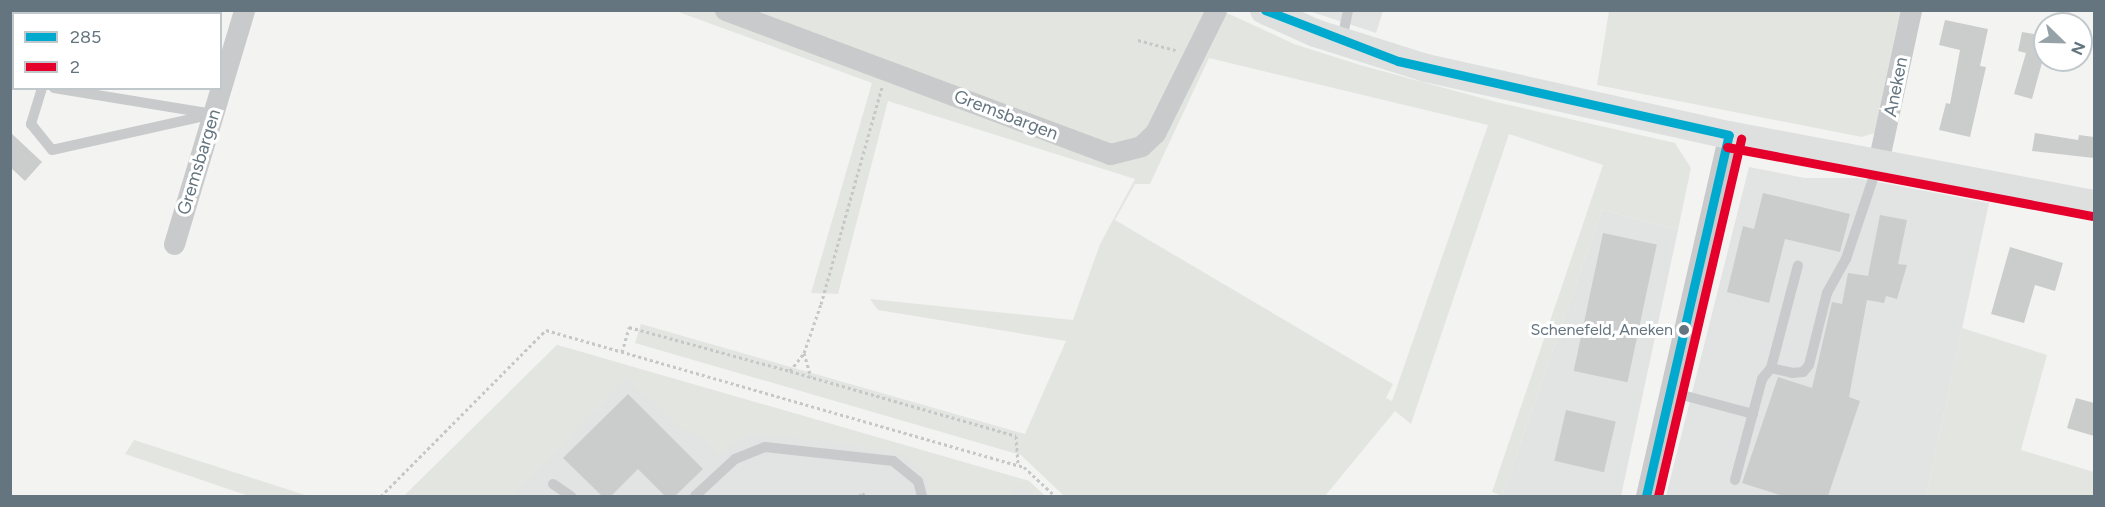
<!DOCTYPE html>
<html>
<head>
<meta charset="utf-8">
<style>
	body { margin:0 }
	#map { position:relative; width:2105px; height:507px; overflow:hidden; background:#f3f3f2; font-family:Figtree,sans-serif }
	div>[style] { position:absolute }
	.built>* { inset:0; background:#e2e3e3 }
	.green>* { inset:0; background:#e3e6e0 }
	.building>* { inset:0; background:#cbcdcd; transform-origin:0 0 }
	.path>* { height:3px; margin-top:-1.5px; transform-origin:0; background:repeating-linear-gradient(90deg,#c6c7c8 0 3px,transparent 0 6px) }
	.service>* { height:10px; margin:-5px; padding:0 5px; transform-origin:5px; border-radius:5px; background:#c8cacb }
	.minor>* { height:21px; margin:-10.5px; padding:0 10.5px; transform-origin:10.5px; border-radius:10.5px; background:#c8cacb }
	.secondary>* { height:28px; margin:-14px; padding:0 14px; transform-origin:14px; border-radius:14px; background:#dedfdf }
	.bus-1>* { height:9px; margin:-4.5px; padding:0 4.5px; transform-origin:4.5px; border-radius:4.5px; background:#00a9ce }
	.bus-2>* { height:9px; margin:-4.5px; padding:0 4.5px; transform-origin:4.5px; border-radius:4.5px; background:#e4002b }
	.dots>* { width:16px; height:16px; translate:-50% -50%; box-sizing:border-box; border:3px solid #fff; border-radius:50% }
	span { translate:-50% -50%; white-space:nowrap; text-align:center; line-height:1.15; -webkit-text-stroke:6px #fff; paint-order:stroke }
	.bus-label { font-size:16px; color:#647580 }
	.right { translate:-100% -50%; text-align:right }
	.street-label { font-size:18px; color:#647580 }
	.frame { position:absolute; inset:0; border:12px solid #647580; pointer-events:none }
	.legend { position:absolute; left:12px; top:12px; width:210px; height:78px; box-sizing:border-box; background:#fff; border:2px solid #c1c8cc; margin:0; padding:8px 10px; list-style:none; font-size:18px; color:#647580 }
	.legend li { display:flex; align-items:center; gap:12px; height:30px }
	.legend b { width:30px; border:2px solid #c1c8cc }
	.north { position:absolute; left:2033px; top:12px; width:60px; height:60px; box-sizing:border-box; background:#fff; border:2px solid #c1c8cc; border-radius:50%; rotate:113deg; font-size:16px; font-weight:700; line-height:24px; text-align:center; color:#647580 }
	.north::after { content:''; display:block; margin:auto; width:21px; height:27px; background:#96a1a8; clip-path:polygon(50% 0,100% 100%,50% 72%,0 100%) }
</style>
</head>
<body>
<div id="map">
	<div class="built">
		<i style="clip-path:polygon(1309px 11px,1383px 11px,1376px 33px)"></i>
		<i style="clip-path:polygon(1749px 167px,1805px 178px,1857px 178px,1989px 203px,1926px 496px,1666px 496px)"></i>
		<i style="clip-path:polygon(1602px 210px,1678px 230px,1621px 496px,1502px 496px)"></i>
		<i style="clip-path:polygon(557px 345px,1008px 475px,1029px 481px,1045px 496px,404px 496px)"></i>
	</div>
	<div class="green">
		<i style="clip-path:polygon(evenodd,676px 11px,1223px 11px,1294px 44px,1360px 65px,1496px 102px,1675px 143px,1691px 168px,1678px 230px,1602px 210px,1502px 496px,1492px 492px,1603px 165px,1509px 134px,1411px 424px,1395px 411px,1325px 496px,1064px 496px,1021px 455px,635px 343px,641px 324px,1025px 434px,1066px 341px,878px 310px,870px 299px,1073px 320px,1100px 244px,1135px 179px,888px 101px,838px 294px,811px 293px,872px 83px,676px 11px,1209px 58px,1488px 125px,1392px 401px,1386px 398px,1393px 384px,1115px 220px,1135px 184px,1150px 184px,1209px 58px)"></i>
		<i style="clip-path:polygon(1609px 11px,1902px 11px,1878px 132px,1862px 137px,1597px 85px)"></i>
		<i style="clip-path:polygon(1962px 328px,2047px 355px,2021px 450px,2094px 472px,2094px 496px,1926px 496px)"></i>
		<i style="clip-path:polygon(557px 345px,1008px 475px,1029px 481px,1045px 496px,1036px 496px,1019px 485px,1008px 496px,929px 496px,927px 475px,906px 455px,834px 442px,750px 433px,719px 454px,699px 435px,682px 430px,627px 378px,513px 494px,515px 496px,404px 496px)"></i>
		<i style="clip-path:polygon(134px 440px,308px 496px,249px 496px,125px 454px)"></i>
	</div>
	<div class="building">
		<i style="clip-path:polygon(1945px 20px,1988px 29px,1980px 66px,1986px 67px,1970px 137px,1939px 130px,1946px 103px,1950px 104px,1960px 50px,1939px 45px)"></i>
		<i style="clip-path:polygon(2022px 32px,2045px 36px,2045px 52px,2032px 99px,2014px 94px,2026px 53px,2018px 51px)"></i>
		<i style="clip-path:polygon(10px 132px,42px 162px,25px 181px,10px 167px)"></i>
		<i style="clip-path:polygon(2035px 133px,2078px 140px,2079px 135px,2094px 137px,2094px 158px,2032px 151px)"></i>
		<i style="clip-path:polygon(1763px 193px,1850px 214px,1840px 252px,1785px 239px,1769px 303px,1727px 292px,1743px 226px,1754px 229px)"></i>
		<i style="clip-path:polygon(1880px 215px,1907px 220px,1898px 264px,1907px 265px,1897px 299px,1886px 296px,1884px 303px,1867px 300px,1849px 397px,1860px 401px,1828px 496px,1783px 496px,1742px 483px,1778px 377px,1812px 388px,1832px 302px,1842px 304px,1848px 273px,1868px 276px)"></i>
		<i style="left:1603px;top:233px;width:55px;height:141px;rotate:12deg"></i>
		<i style="clip-path:polygon(2010px 247px,2063px 263px,2055px 291px,2035px 285px,2024px 323px,1991px 314px)"></i>
		<i style="clip-path:polygon(628px 394px,703px 469px,675px 496px,665px 496px,638px 469px,611px 496px,602px 496px,563px 458px)"></i>
		<i style="clip-path:polygon(2076px 398px,2094px 403px,2094px 436px,2067px 428px)"></i>
		<i style="left:1566px;top:410px;width:51px;height:52px;rotate:13deg"></i>
	</div>
	<div class="path">
		<i style="left:1138px;top:40px;width:39px;rotate:15deg"></i>
		<i style="left:622px;top:352px;width:26px;rotate:-74deg"></i>
		<i style="left:629px;top:327px;width:167px;rotate:15.3deg"></i>
		<i style="left:790px;top:371px;width:23px;rotate:-52deg"></i>
		<i style="left:804px;top:353px;width:52px;rotate:-70.9deg"></i>
		<i style="left:821px;top:304px;width:225px;rotate:-74.3deg"></i>
		<i style="left:804px;top:353px;width:25px;rotate:74deg"></i>
		<i style="left:790px;top:371px;width:235px;rotate:16deg"></i>
		<i style="left:1016px;top:436px;width:29px;rotate:86deg"></i>
		<i style="left:381px;top:496px;width:234px;rotate:-45.2deg"></i>
		<i style="left:546px;top:330px;width:497px;rotate:16deg"></i>
		<i style="left:1024px;top:467px;width:42px;rotate:43.1deg"></i>
		<i style="left:859px;top:496px;width:4px;rotate:-45deg"></i>
		<i style="left:862px;top:493px;width:5px;rotate:37deg"></i>
	</div>
	<div class="service">
		<i style="left:1342px;top:39px;width:30px;rotate:-78deg"></i>
		<i style="left:42px;top:88px;width:38px;rotate:107deg"></i>
		<i style="left:31px;top:124px;width:33px;rotate:51deg"></i>
		<i style="left:52px;top:150px;width:165px;rotate:-12.6deg"></i>
		<i style="left:54px;top:88px;width:155px;rotate:9.3deg"></i>
		<i style="left:1771px;top:368px;width:22px;rotate:13deg"></i>
		<i style="left:1792px;top:373px;width:11px;rotate:-5deg"></i>
		<i style="left:1803px;top:372px;width:9px;rotate:-49deg"></i>
		<i style="left:1809px;top:365px;width:74px;rotate:-76deg"></i>
		<i style="left:1827px;top:293px;width:39px;rotate:-61deg"></i>
		<i style="left:1846px;top:259px;width:100px;rotate:-71.4deg"></i>
		<i style="left:1671px;top:392px;width:85px;rotate:15deg"></i>
		<i style="left:1735px;top:480px;width:105px;rotate:-75deg"></i>
		<i style="left:1762px;top:379px;width:14px;rotate:-51deg"></i>
		<i style="left:1771px;top:368px;width:106px;rotate:-75.3deg"></i>
		<i style="left:553px;top:484px;width:22px;rotate:34deg"></i>
		<i style="left:695px;top:496px;width:54px;rotate:-42.8deg"></i>
		<i style="left:735px;top:459px;width:32px;rotate:-22deg"></i>
		<i style="left:765px;top:447px;width:129px;rotate:6.2deg"></i>
		<i style="left:893px;top:461px;width:32px;rotate:39deg"></i>
		<i style="left:918px;top:481px;width:16px;rotate:75deg"></i>
	</div>
	<div class="minor">
		<i style="left:725px;top:10px;width:411px;rotate:20.5deg"></i>
		<i style="left:1110px;top:154px;width:32px;rotate:-14deg"></i>
		<i style="left:1141px;top:146px;width:19px;rotate:-43deg"></i>
		<i style="left:1155px;top:133px;width:137px;rotate:-63.6deg"></i>
		<i style="left:1878px;top:163px;width:157px;rotate:-77.8deg"></i>
		<i style="left:174px;top:244px;width:244px;rotate:-73.3deg"></i>
		<i style="left:1646px;top:496px;width:370px;rotate:-77.1deg"></i>
	</div>
	<div class="secondary">
		<i style="left:1264px;top:10px;width:56px;rotate:24.3deg"></i>
		<i style="left:1315px;top:33px;width:116px;rotate:17.5deg"></i>
		<i style="left:1426px;top:68px;width:310px;rotate:12.5deg"></i>
		<i style="left:1729px;top:135px;width:371px;rotate:10.7deg"></i>
	</div>
	<div class="bus-1">
		<i style="left:1265px;top:10px;width:142px;rotate:21deg"></i>
		<i style="left:1398px;top:61px;width:339px;rotate:12.6deg"></i>
		<i style="left:1646px;top:496px;width:370px;rotate:-77.1deg"></i>
	</div>
	<div class="bus-2">
		<i style="left:1727px;top:147px;width:371px;rotate:10.7deg"></i>
		<i style="left:1658px;top:496px;width:367px;rotate:-76.9deg"></i>
	</div>
	<div class="dots">
		<i style="left:1684px;top:330px;background:#647580"></i>
	</div>
	<div class="bus-label">
		<span class="right" style="left:1673px;top:330px">Schenefeld, Aneken</span>
	</div>
	<div class="street-label">
		<span style="left:1896px;top:87px;rotate:-79deg">Aneken</span>
		<span style="left:1006px;top:115px;rotate:21deg">Gremsbargen</span>
		<span style="left:199px;top:162px;rotate:-73deg">Gremsbargen</span>
	</div>
	<div class="frame"></div>
	<ul class="legend">
	<li><b style="height:8px;background:#00a9ce"></b>285</li>
	<li><b style="height:8px;background:#e4002b"></b>2</li>
	</ul>
	<div class="north">N</div>
</div>
</body>
</html>
